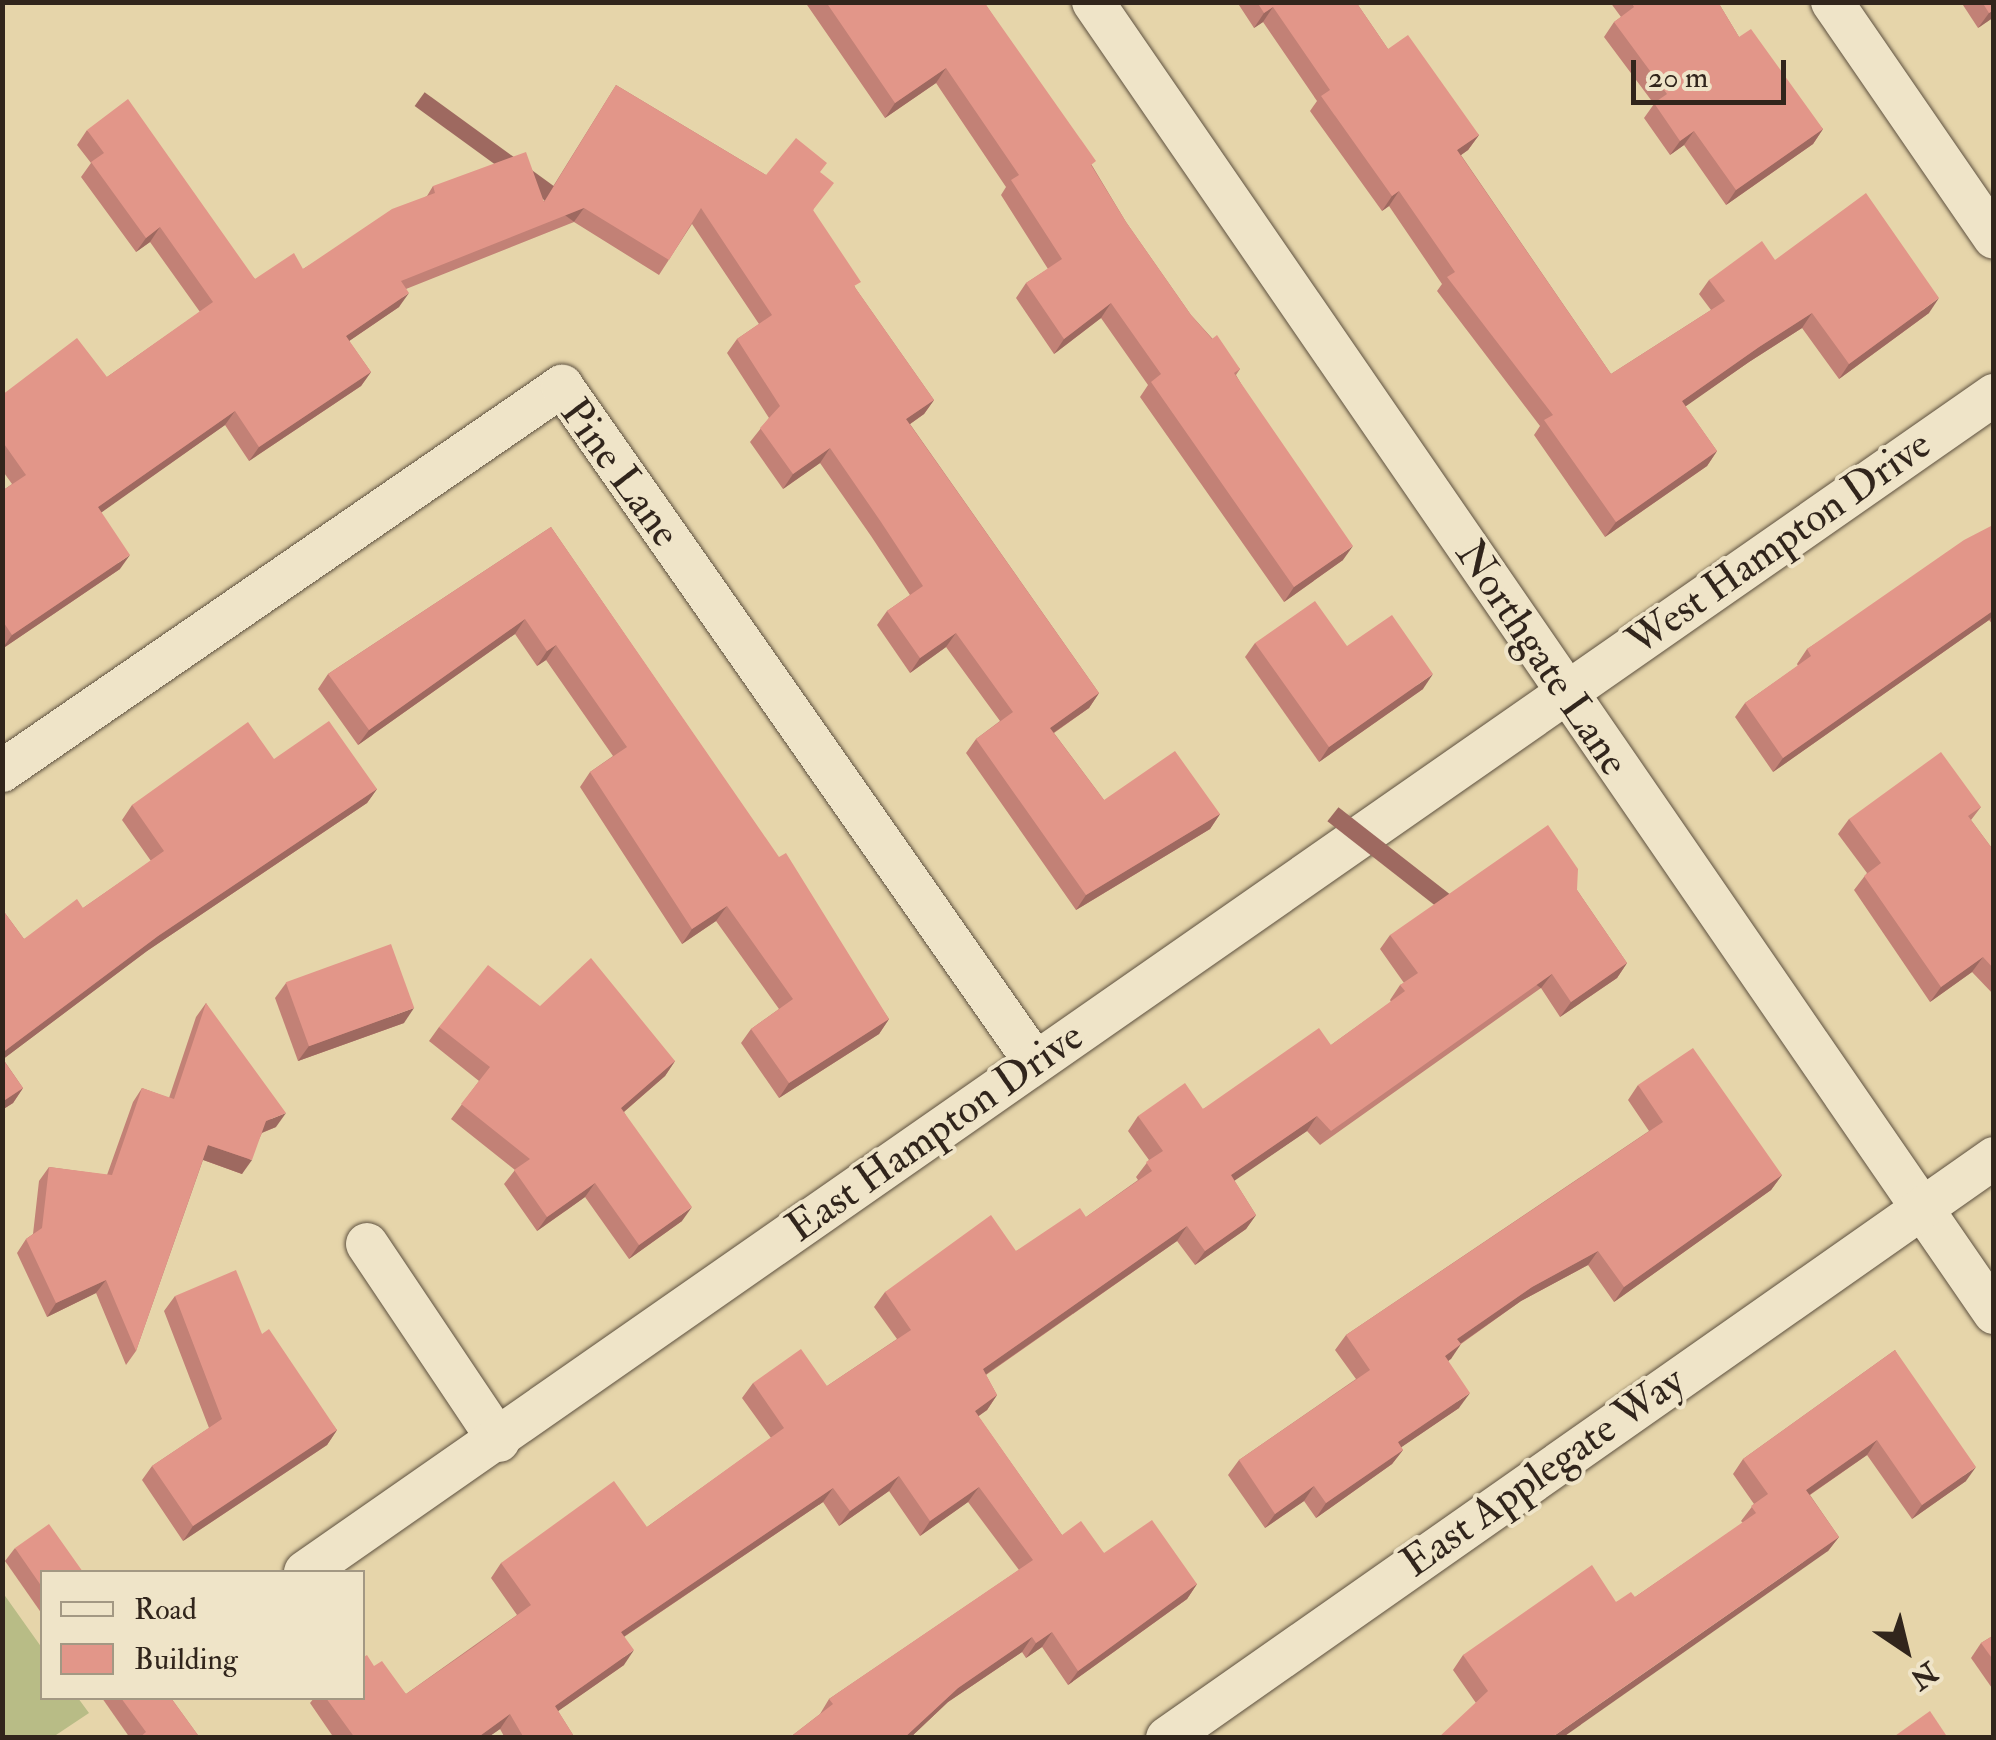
<!DOCTYPE html>
<html>
<head>
<meta charset="utf-8">
<style>
	body { margin:0 }
	#map { position:relative; width:1996px; height:1740px; overflow:hidden; background:#e6d5aa; font-family:"IM FELL Double Pica",serif }
	div>[style] { position:absolute }
	.green>* { inset:0; background:#b8bc86 }
	.roads { filter:drop-shadow(0 0 2px #5e5140) drop-shadow(0 0 2px #5e5140) }
	.street>* { height:42px; margin:-21px; padding:0 21px; transform-origin:21px; border-radius:21px; background:#efe4c8 }
	.wall>* { inset:0; background:#c28176 }
	.shaded-wall>* { inset:0; background:#9e6960; transform-origin:0 0 }
	.building>* { inset:0; background:#e29689; transform-origin:0 0 }
	span { translate:-50% -50%; white-space:nowrap; text-align:center; line-height:1.15; -webkit-text-stroke:8px #efe4c8; paint-order:stroke }
	.street-label { font-size:42px; color:#31251c }
	.frame { position:absolute; inset:0; border:5px solid #31251c; pointer-events:none }
	.legend { position:absolute; left:40px; top:1570px; width:325px; height:130px; box-sizing:border-box; background:#efe4c8; border:2px solid #a39883; margin:0; padding:12px 18px; list-style:none; font-size:30px; color:#31251c }
	.legend li { display:flex; align-items:center; gap:20px; height:50px }
	.legend b { width:50px; border:2px solid #a39883 }
	.north { position:absolute; left:1856px; top:1600px; width:100px; height:100px; -webkit-text-stroke:8px #efe4c8; paint-order:stroke; rotate:145deg; font-size:28px; font-weight:700; line-height:40px; text-align:center; color:#31251c }
	.north::after { content:''; display:block; margin:auto; width:35px; height:45px; background:#31251c; clip-path:polygon(50% 0,100% 100%,50% 72%,0 100%) }
	.scale { position:absolute; left:1631px; top:60px; width:155px; height:45px; box-sizing:border-box; border:5px solid #31251c; border-top:0; padding-left:12px; font-size:30px; line-height:35px; white-space:nowrap; color:#31251c; -webkit-text-stroke:8px #efe4c8; paint-order:stroke }
</style>
</head>
<body>
<div id="map">
	<div class="green">
		<i style="clip-path:polygon(3px 1593px,42px 1648px,42px 1698px,78px 1698px,89px 1713px,53px 1737px,3px 1737px)"></i>
	</div>
	<div class="roads">
		<div class="street">
			<i style="left:1093px;top:2px;width:1591px;rotate:55.5deg"></i>
			<i style="left:1832px;top:2px;width:286px;rotate:55.5deg"></i>
			<i style="left:2px;top:771px;width:680px;rotate:-34.51deg"></i>
			<i style="left:562px;top:386px;width:825px;rotate:55.02deg"></i>
			<i style="left:367px;top:1244px;width:237px;rotate:56.2deg"></i>
			<i style="left:305px;top:1572px;width:2059px;rotate:-34.87deg"></i>
			<i style="left:1167px;top:1738px;width:1010px;rotate:-35.04deg"></i>
		</div>
	</div>
	<div class="wall">
		<i style="clip-path:polygon(805px 2px,984px 2px,1093px 167px,1126px 222px,1191px 315px,1240px 369px,1236px 375px,1343px 560px,1284px 602px,1140px 397px,1148px 385px,1101px 318px,1054px 354px,1016px 298px,1026px 283px,1048px 269px,1001px 195px,1006px 187px,936px 83px,885px 118px)"></i>
		<i style="clip-path:polygon(1237px 2px,1356px 2px,1388px 49px,1479px 135px,1468px 150px,1461px 155px,1611px 374px,1711px 310px,1699px 294px,1709px 280px,1775px 260px,1929px 313px,1839px 379px,1802px 328px,1749px 362px,1685px 406px,1717px 451px,1707px 466px,1605px 537px,1534px 435px,1540px 426px,1437px 291px,1442px 284px,1389px 206px,1382px 211px,1310px 111px,1317px 101px,1263px 22px,1254px 28px)"></i>
		<i style="clip-path:polygon(1610px 2px,1718px 2px,1739px 37px,1823px 129px,1813px 144px,1726px 205px,1684px 145px,1670px 155px,1644px 118px,1654px 104px,1604px 37px,1614px 22px,1621px 17px)"></i>
		<i style="clip-path:polygon(1961px 2px,1994px 2px,1994px 17px,1978px 28px)"></i>
		<i style="clip-path:polygon(616px 85px,766px 175px,820px 172px,813px 211px,856px 289px,934px 400px,924px 414px,910px 424px,1099px 693px,1089px 708px,1054px 733px,1104px 800px,1220px 814px,1210px 829px,1076px 910px,966px 753px,976px 739px,1000px 721px,946px 647px,910px 673px,877px 625px,887px 611px,910px 595px,871px 536px,820px 463px,783px 489px,750px 442px,769px 418px,727px 353px,737px 339px,759px 324px,692px 224px,659px 275px,574px 222px,406px 289px,399px 307px,349px 341px,371px 372px,361px 386px,249px 461px,225px 425px,101px 512px,120px 569px,2px 649px,2px 491px,12px 484px,2px 470px,2px 395px,107px 377px,200px 312px,150px 242px,136px 252px,81px 177px,91px 163px,77px 145px,87px 130px,255px 279px,303px 269px,427px 196px,433px 186px,544px 201px)"></i>
		<i style="clip-path:polygon(551px 527px,889px 1019px,879px 1034px,779px 1098px,741px 1043px,751px 1029px,779px 1009px,716px 921px,682px 944px,580px 787px,590px 772px,613px 756px,546px 660px,537px 666px,515px 634px,358px 745px,318px 689px,328px 674px)"></i>
		<i style="clip-path:polygon(1994px 529px,1994px 626px,1989px 620px,1773px 772px,1735px 717px,1745px 703px,1798px 666px,1797px 664px,1807px 649px)"></i>
		<i style="clip-path:polygon(1255px 643px,1347px 646px,1423px 689px,1319px 762px,1245px 657px)"></i>
		<i style="clip-path:polygon(274px 759px,377px 789px,367px 803px,147px 951px,3px 1059px,23px 1088px,13px 1103px,2px 1110px,2px 909px,24px 939px,83px 908px,151px 861px,122px 820px,132px 805px)"></i>
		<i style="clip-path:polygon(1981px 807px,1971px 820px,1994px 851px,1994px 995px,1972px 972px,1930px 1002px,1854px 890px,1867px 873px,1838px 834px,1849px 819px)"></i>
		<i style="clip-path:polygon(1577px 890px,1627px 963px,1617px 978px,1560px 1017px,1541px 988px,1320px 1145px,1307px 1131px,1234px 1180px,1256px 1215px,1246px 1229px,1195px 1265px,1177px 1241px,986px 1375px,997px 1395px,987px 1410px,978px 1416px,1062px 1535px,1104px 1553px,1197px 1584px,1187px 1599px,1068px 1685px,1042px 1647px,1026px 1658px,1022px 1652px,948px 1702px,910px 1738px,789px 1738px,820px 1714px,829px 1699px,1019px 1570px,968px 1502px,920px 1536px,889px 1491px,839px 1526px,823px 1502px,624px 1637px,624px 1665px,558px 1711px,575px 1738px,505px 1738px,500px 1729px,487px 1738px,334px 1738px,310px 1703px,314px 1698px,362px 1698px,374px 1666px,406px 1694px,517px 1615px,491px 1578px,501px 1563px,647px 1527px,771px 1438px,742px 1398px,753px 1383px,827px 1386px,897px 1339px,874px 1307px,885px 1292px,1016px 1251px,1086px 1217px,1138px 1180px,1136px 1177px,1149px 1160px,1128px 1131px,1138px 1116px,1203px 1109px,1331px 1045px,1391px 1002px,1390px 1000px,1400px 985px,1404px 983px,1380px 949px,1390px 935px)"></i>
		<i style="clip-path:polygon(286px 983px,404px 1023px,298px 1061px,275px 998px)"></i>
		<i style="clip-path:polygon(206px 1003px,276px 1127px,262px 1133px,242px 1174px,203px 1160px,136px 1351px,126px 1365px,96px 1293px,47px 1317px,17px 1253px,26px 1239px,33px 1234px,39px 1181px,49px 1167px,107px 1175px,133px 1102px,142px 1088px,169px 1098px,196px 1017px)"></i>
		<i style="clip-path:polygon(540px 1006px,675px 1061px,665px 1076px,624px 1112px,682px 1221px,629px 1259px,585px 1197px,537px 1231px,504px 1184px,515px 1170px,451px 1119px,479px 1081px,429px 1041px,439px 1027px)"></i>
		<i style="clip-path:polygon(1638px 1085px,1782px 1175px,1771px 1190px,1614px 1302px,1588px 1265px,1521px 1301px,1461px 1344px,1448px 1361px,1459px 1408px,1401px 1447px,1403px 1450px,1392px 1464px,1316px 1518px,1304px 1501px,1265px 1528px,1228px 1475px,1239px 1460px,1356px 1379px,1335px 1350px,1346px 1335px,1649px 1131px,1628px 1100px)"></i>
		<i style="clip-path:polygon(175px 1296px,262px 1334px,337px 1430px,327px 1445px,183px 1541px,142px 1480px,152px 1466px,209px 1428px,164px 1311px)"></i>
		<i style="clip-path:polygon(1895px 1350px,1966px 1481px,1912px 1519px,1867px 1455px,1810px 1495px,1839px 1537px,1828px 1551px,1476px 1703px,1453px 1670px,1463px 1655px,1616px 1602px,1635px 1597px,1743px 1523px,1741px 1521px,1754px 1504px,1733px 1474px,1743px 1459px)"></i>
		<i style="clip-path:polygon(15px 1548px,42px 1572px,42px 1614px,5px 1561px)"></i>
		<i style="clip-path:polygon(1994px 1635px,1994px 1691px,1971px 1658px,1981px 1643px)"></i>
		<i style="clip-path:polygon(102px 1698px,171px 1698px,200px 1738px,130px 1738px)"></i>
	</div>
	<div class="shaded-wall">
		<i style="clip-path:polygon(1273px 7px,1263px 22px,1254px 28px,1264px 13px)"></i>
		<i style="clip-path:polygon(1994px 10px,1994px 17px,1978px 28px,1989px 13px)"></i>
		<i style="clip-path:polygon(946px 68px,936px 83px,885px 118px,895px 103px)"></i>
		<i style="clip-path:polygon(1823px 129px,1813px 144px,1726px 205px,1736px 190px)"></i>
		<i style="clip-path:polygon(1694px 131px,1684px 145px,1670px 155px,1680px 141px)"></i>
		<i style="clip-path:polygon(1479px 135px,1468px 150px,1447px 165px,1457px 150px)"></i>
		<i style="clip-path:polygon(1399px 191px,1389px 206px,1382px 211px,1392px 196px)"></i>
		<i style="left:584px;top:208px;width:17px;height:197px;rotate:126deg"></i>
		<i style="clip-path:polygon(160px 227px,150px 242px,136px 252px,146px 238px)"></i>
		<i style="clip-path:polygon(409px 293px,399px 307px,336px 350px,346px 336px)"></i>
		<i style="clip-path:polygon(1939px 298px,1929px 313px,1839px 379px,1849px 364px)"></i>
		<i style="clip-path:polygon(1111px 303px,1101px 318px,1054px 354px,1064px 339px)"></i>
		<i style="clip-path:polygon(1812px 313px,1802px 328px,1749px 362px,1672px 416px,1682px 401px,1759px 347px)"></i>
		<i style="clip-path:polygon(371px 372px,361px 386px,249px 461px,259px 447px)"></i>
		<i style="clip-path:polygon(934px 400px,924px 414px,896px 434px,906px 419px)"></i>
		<i style="clip-path:polygon(235px 411px,225px 425px,88px 522px,98px 507px)"></i>
		<i style="clip-path:polygon(830px 448px,820px 463px,783px 489px,793px 474px)"></i>
		<i style="clip-path:polygon(1717px 451px,1707px 466px,1605px 537px,1616px 522px)"></i>
		<i style="clip-path:polygon(1353px 546px,1343px 560px,1284px 602px,1294px 587px)"></i>
		<i style="clip-path:polygon(130px 555px,120px 569px,2px 649px,12px 635px)"></i>
		<i style="clip-path:polygon(1994px 610px,1994px 614px,1989px 620px,1773px 772px,1783px 758px)"></i>
		<i style="clip-path:polygon(525px 619px,515px 634px,358px 745px,369px 730px)"></i>
		<i style="clip-path:polygon(956px 633px,946px 647px,910px 673px,920px 658px)"></i>
		<i style="clip-path:polygon(556px 645px,546px 660px,537px 666px,547px 651px)"></i>
		<i style="clip-path:polygon(1433px 674px,1423px 689px,1319px 762px,1329px 747px)"></i>
		<i style="clip-path:polygon(1099px 693px,1089px 708px,1040px 742px,1050px 728px)"></i>
		<i style="clip-path:polygon(377px 789px,367px 803px,147px 951px,2px 1060px,2px 1053px,158px 936px)"></i>
		<i style="clip-path:polygon(1220px 814px,1210px 829px,1076px 910px,1086px 895px)"></i>
		<i style="clip-path:polygon(727px 906px,716px 921px,682px 944px,692px 929px)"></i>
		<i style="clip-path:polygon(1983px 957px,1972px 972px,1930px 1002px,1941px 987px)"></i>
		<i style="clip-path:polygon(1627px 963px,1617px 978px,1560px 1017px,1571px 1002px)"></i>
		<i style="left:1552px;top:974px;width:18px;height:271px;rotate:128deg"></i>
		<i style="clip-path:polygon(414px 1008px,404px 1023px,298px 1061px,309px 1046px)"></i>
		<i style="clip-path:polygon(889px 1019px,879px 1034px,779px 1098px,789px 1083px)"></i>
		<i style="clip-path:polygon(675px 1061px,665px 1076px,611px 1123px,621px 1108px)"></i>
		<i style="clip-path:polygon(23px 1088px,13px 1103px,2px 1110px,2px 1102px)"></i>
		<i style="clip-path:polygon(286px 1113px,276px 1127px,256px 1135px,266px 1121px)"></i>
		<i style="clip-path:polygon(1317px 1116px,1307px 1131px,1221px 1190px,1231px 1175px)"></i>
		<i style="clip-path:polygon(208px 1145px,252px 1160px,242px 1174px,198px 1158px)"></i>
		<i style="clip-path:polygon(1782px 1175px,1771px 1190px,1614px 1302px,1624px 1287px)"></i>
		<i style="clip-path:polygon(595px 1183px,585px 1197px,537px 1231px,547px 1217px)"></i>
		<i style="clip-path:polygon(692px 1207px,682px 1221px,629px 1259px,639px 1245px)"></i>
		<i style="clip-path:polygon(1256px 1215px,1246px 1229px,1195px 1265px,1205px 1251px)"></i>
		<i style="clip-path:polygon(1187px 1226px,1177px 1241px,972px 1384px,983px 1369px)"></i>
		<i style="clip-path:polygon(1598px 1251px,1588px 1265px,1521px 1301px,1447px 1353px,1457px 1339px,1532px 1287px)"></i>
		<i style="clip-path:polygon(106px 1280px,96px 1293px,47px 1317px,56px 1303px)"></i>
		<i style="clip-path:polygon(1461px 1344px,1451px 1359px,1434px 1371px,1445px 1356px)"></i>
		<i style="clip-path:polygon(1470px 1393px,1459px 1408px,1387px 1457px,1398px 1442px)"></i>
		<i style="clip-path:polygon(997px 1395px,987px 1410px,965px 1426px,975px 1411px)"></i>
		<i style="clip-path:polygon(337px 1430px,327px 1445px,183px 1541px,193px 1526px)"></i>
		<i style="clip-path:polygon(1877px 1440px,1867px 1455px,1796px 1504px,1806px 1490px)"></i>
		<i style="clip-path:polygon(1403px 1450px,1392px 1464px,1316px 1518px,1326px 1503px)"></i>
		<i style="clip-path:polygon(1976px 1467px,1966px 1481px,1912px 1519px,1922px 1505px)"></i>
		<i style="clip-path:polygon(899px 1476px,889px 1491px,839px 1526px,850px 1511px)"></i>
		<i style="clip-path:polygon(1314px 1486px,1304px 1501px,1265px 1528px,1275px 1514px)"></i>
		<i style="clip-path:polygon(979px 1487px,968px 1502px,920px 1536px,930px 1521px)"></i>
		<i style="clip-path:polygon(833px 1488px,823px 1502px,610px 1646px,621px 1632px)"></i>
		<i style="clip-path:polygon(1839px 1537px,1828px 1551px,1562px 1738px,1551px 1738px)"></i>
		<i style="clip-path:polygon(1197px 1584px,1187px 1599px,1068px 1685px,1078px 1671px)"></i>
		<i style="clip-path:polygon(1052px 1632px,1042px 1647px,1026px 1658px,1036px 1643px)"></i>
		<i style="clip-path:polygon(1032px 1637px,1022px 1652px,948px 1702px,910px 1738px,904px 1738px,958px 1688px)"></i>
		<i style="clip-path:polygon(634px 1650px,624px 1665px,544px 1721px,555px 1706px)"></i>
		<i style="clip-path:polygon(510px 1714px,500px 1729px,487px 1738px,477px 1738px)"></i>
	</div>
	<div class="building">
		<i style="clip-path:polygon(826px 2px,984px 2px,1096px 161px,1091px 165px,1126px 222px,1191px 315px,1212px 339px,1217px 335px,1240px 369px,1234px 373px,1353px 546px,1294px 587px,1151px 382px,1161px 374px,1111px 303px,1064px 339px,1026px 283px,1062px 259px,1011px 180px,1019px 175px,946px 68px,895px 103px)"></i>
		<i style="clip-path:polygon(1257px 2px,1356px 2px,1388px 49px,1408px 35px,1479px 135px,1457px 150px,1611px 374px,1725px 301px,1709px 280px,1762px 241px,1775px 260px,1866px 193px,1939px 298px,1849px 364px,1812px 313px,1759px 347px,1682px 401px,1717px 451px,1616px 522px,1544px 420px,1553px 415px,1447px 277px,1455px 272px,1399px 191px,1392px 196px,1321px 96px,1330px 90px,1273px 7px,1264px 13px)"></i>
		<i style="clip-path:polygon(1631px 2px,1718px 2px,1739px 37px,1751px 29px,1823px 129px,1736px 190px,1694px 131px,1680px 141px,1654px 103px,1667px 94px,1614px 22px,1634px 7px)"></i>
		<i style="clip-path:polygon(1982px 2px,1994px 2px,1994px 10px,1989px 13px)"></i>
		<i style="clip-path:polygon(616px 85px,766px 175px,796px 138px,827px 163px,820px 172px,834px 183px,813px 210px,861px 282px,854px 286px,934px 400px,906px 419px,1099px 693px,1050px 728px,1104px 800px,1175px 751px,1220px 814px,1086px 895px,976px 739px,1013px 712px,956px 633px,920px 658px,887px 611px,923px 586px,881px 522px,830px 448px,793px 474px,760px 428px,780px 406px,737px 339px,772px 315px,701px 208px,669px 260px,584px 208px,401px 281px,409px 293px,346px 336px,371px 372px,259px 447px,235px 411px,98px 507px,130px 555px,12px 635px,2px 620px,2px 491px,26px 475px,2px 441px,2px 395px,77px 338px,107px 377px,213px 302px,160px 227px,146px 238px,91px 162px,104px 153px,87px 130px,128px 99px,255px 279px,294px 253px,303px 269px,392px 209px,435px 193px,433px 186px,526px 152px,544px 202px)"></i>
		<i style="clip-path:polygon(1991px 526px,1994px 529px,1994px 610px,1783px 758px,1745px 703px,1811px 656px,1807px 649px,1964px 540px)"></i>
		<i style="clip-path:polygon(551px 527px,779px 857px,786px 853px,889px 1019px,789px 1083px,751px 1029px,793px 999px,727px 906px,692px 929px,590px 772px,627px 747px,556px 645px,547px 651px,525px 619px,369px 730px,328px 674px)"></i>
		<i style="clip-path:polygon(1315px 601px,1347px 646px,1392px 615px,1433px 674px,1329px 747px,1255px 643px)"></i>
		<i style="clip-path:polygon(329px 721px,377px 789px,158px 936px,2px 1053px,2px 909px,24px 939px,77px 899px,83px 908px,164px 851px,132px 805px,248px 722px,274px 759px)"></i>
		<i style="clip-path:polygon(1941px 752px,1981px 807px,1968px 816px,1994px 851px,1994px 969px,1983px 957px,1941px 987px,1864px 876px,1881px 863px,1849px 819px)"></i>
		<i style="clip-path:polygon(1548px 825px,1578px 869px,1577px 890px,1627px 963px,1571px 1002px,1552px 974px,1331px 1131px,1317px 1116px,1231px 1175px,1256px 1215px,1205px 1251px,1187px 1226px,983px 1369px,997px 1395px,975px 1411px,1062px 1535px,1081px 1521px,1104px 1553px,1152px 1520px,1197px 1584px,1078px 1671px,1052px 1632px,1036px 1643px,1032px 1637px,958px 1688px,904px 1738px,789px 1738px,833px 1704px,829px 1699px,1033px 1560px,979px 1487px,930px 1521px,899px 1476px,850px 1511px,833px 1488px,621px 1632px,634px 1650px,555px 1706px,575px 1738px,524px 1738px,510px 1714px,477px 1738px,355px 1738px,326px 1698px,362px 1698px,362px 1658px,367px 1655px,374px 1666px,382px 1661px,406px 1694px,475px 1646px,531px 1605px,501px 1563px,614px 1481px,647px 1527px,784px 1428px,753px 1383px,801px 1349px,827px 1386px,911px 1330px,885px 1292px,991px 1215px,1016px 1251px,1080px 1208px,1086px 1217px,1152px 1171px,1146px 1162px,1163px 1151px,1138px 1116px,1185px 1083px,1203px 1109px,1319px 1028px,1331px 1045px,1405px 991px,1400px 985px,1418px 973px,1390px 935px)"></i>
		<i style="left:391px;top:944px;width:68px;height:112px;rotate:70deg"></i>
		<i style="clip-path:polygon(591px 958px,675px 1061px,621px 1108px,692px 1207px,639px 1245px,595px 1183px,547px 1217px,514px 1170px,530px 1159px,461px 1104px,490px 1067px,439px 1027px,488px 965px,540px 1006px)"></i>
		<i style="clip-path:polygon(206px 1003px,286px 1113px,266px 1121px,252px 1160px,208px 1145px,136px 1351px,106px 1280px,56px 1303px,26px 1239px,42px 1228px,49px 1167px,112px 1175px,142px 1088px,174px 1099px)"></i>
		<i style="clip-path:polygon(1693px 1048px,1782px 1175px,1624px 1287px,1598px 1251px,1532px 1287px,1457px 1339px,1461px 1344px,1445px 1356px,1470px 1393px,1398px 1442px,1403px 1450px,1326px 1503px,1314px 1486px,1275px 1514px,1239px 1460px,1370px 1370px,1346px 1335px,1663px 1122px,1638px 1085px)"></i>
		<i style="clip-path:polygon(2px 1058px,23px 1088px,2px 1102px)"></i>
		<i style="clip-path:polygon(236px 1270px,262px 1334px,269px 1329px,337px 1430px,193px 1526px,152px 1466px,222px 1419px,175px 1296px)"></i>
		<i style="clip-path:polygon(1895px 1350px,1976px 1467px,1922px 1505px,1877px 1440px,1806px 1490px,1839px 1537px,1551px 1738px,1438px 1738px,1488px 1691px,1463px 1655px,1592px 1565px,1616px 1602px,1631px 1592px,1635px 1597px,1756px 1513px,1751px 1506px,1768px 1494px,1743px 1459px)"></i>
		<i style="clip-path:polygon(49px 1524px,83px 1572px,42px 1572px,42px 1587px,15px 1548px)"></i>
		<i style="clip-path:polygon(1994px 1635px,1994px 1661px,1981px 1643px)"></i>
		<i style="clip-path:polygon(121px 1698px,171px 1698px,200px 1738px,139px 1738px,146px 1732px)"></i>
		<i style="clip-path:polygon(1930px 1711px,1948px 1738px,1892px 1738px)"></i>
	</div>
	<div class="street-label">
		<span style="left:620px;top:473px;rotate:54deg">Pine Lane</span>
		<span style="left:1779px;top:543px;rotate:-35deg">West Hampton Drive</span>
		<span style="left:1542px;top:658px;rotate:56deg">Northgate Lane</span>
		<span style="left:935px;top:1132px;rotate:-35deg">East Hampton Drive</span>
		<span style="left:1543px;top:1472px;rotate:-35deg">East Applegate Way</span>
	</div>
	<div class="frame"></div>
	<ul class="legend">
	<li><b style="height:12px;background:#efe4c8"></b>Road</li>
	<li><b style="height:28px;background:#e29689"></b>Building</li>
	</ul>
	<div class="north">N</div>
	<div class="scale">20 m</div>
</div>
</body>
</html>
